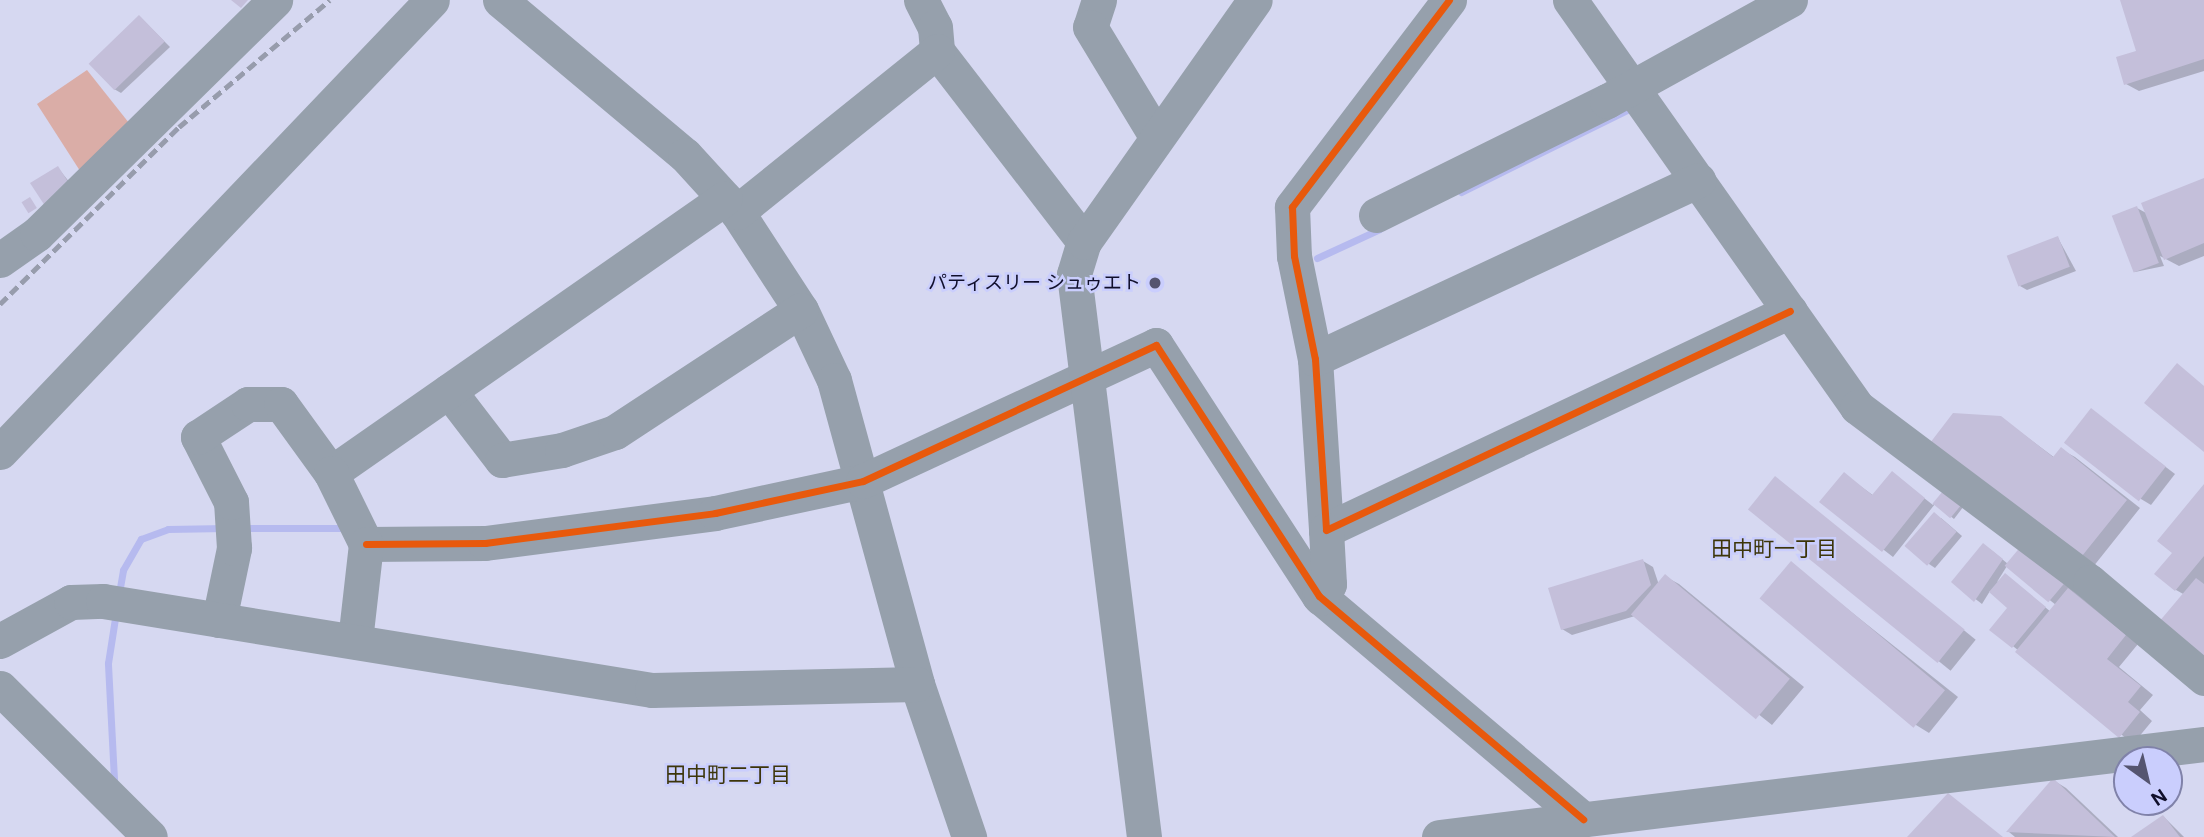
<!DOCTYPE html>
<html>
<head>
<meta charset="utf-8">
<style>
	body { margin:0 }
	#map { position:relative; width:2204px; height:837px; overflow:hidden; background:#d6d8f1; font-family:"DM Sans","Noto Sans JP",sans-serif }
	div>[style] { position:absolute }
	.green>* { inset:0; background:#daada7 }
	.shadow>* { inset:0; background:#0003; transform-origin:0 0 }
	.stream>* { height:7px; margin:-3.5px; padding:0 3.5px; transform-origin:3.5px; border-radius:3.5px; background:#b6baef }
	.building>* { inset:0; background:#c4bfda; transform-origin:0 0 }
	.minor>* { height:35px; margin:-17.5px; padding:0 17.5px; transform-origin:17.5px; border-radius:17.5px; background:#96a0ac }
	.rail>* { height:5px; margin-top:-2.5px; transform-origin:0; background:repeating-linear-gradient(90deg,#979cac 0 10px,transparent 0 15px) }
	.cycleway>* { height:7px; margin:-3.5px; padding:0 3.5px; transform-origin:3.5px; border-radius:3.5px; background:#e8590c }
	.dots>* { width:19px; height:19px; translate:-50% -50%; box-sizing:border-box; border:4px solid #cacefd; border-radius:50% }
	span { translate:-50% -50%; white-space:nowrap; text-align:center; line-height:1.15; -webkit-text-stroke:5px #cacefd; paint-order:stroke }
	.poi-label { font-size:19px; color:#100f2b }
	.right { translate:-100% -50%; text-align:right }
	.neighbourhood-label { font-size:21px; color:#3c350a }
	.north { position:absolute; left:2113px; top:746px; width:70px; height:70px; box-sizing:border-box; background:#cacefd; border:2px solid #8082a9; border-radius:50%; rotate:146deg; font-size:19px; font-weight:700; line-height:28px; text-align:center; color:#100f2b }
	.north::after { content:''; display:block; margin:auto; width:24px; height:32px; background:#555570; clip-path:polygon(50% 0,100% 100%,50% 72%,0 100%) }
</style>
</head>
<body>
<div id="map">
	<div class="green">
		<i style="clip-path:polygon(87px 70px,133px 128px,82px 174px,37px 104px)"></i>
	</div>
	<div class="shadow">
		<i style="clip-path:polygon(2121px 0,2204px 0,2204px 71px,2139px 91px,2126px 84px,2138px 52px)"></i>
		<i style="clip-path:polygon(140px 17px,170px 47px,121px 93px,114px 89px)"></i>
		<i style="clip-path:polygon(58px 168px,75px 189px,66px 195px)"></i>
		<i style="clip-path:polygon(2204px 180px,2204px 256px,2179px 266px,2160px 256px,2164px 266px,2135px 272px,2137px 208px,2148px 214px)"></i>
		<i style="clip-path:polygon(2058px 238px,2076px 271px,2027px 290px,2020px 286px)"></i>
		<i style="clip-path:polygon(2092px 411px,2175px 474px,2151px 505px,2141px 499px)"></i>
		<i style="clip-path:polygon(1954px 415px,2000px 417px,2055px 458px,2062px 450px,2075px 457px,2140px 508px,2093px 567px)"></i>
		<i style="clip-path:polygon(1892px 473px,1933px 505px,1948px 487px,1967px 502px,1954px 519px,1935px 504px,1893px 557px,1822px 502px,1844px 474px,1874px 496px)"></i>
		<i style="left:1776px;top:478px;width:257px;height:40px;rotate:39deg"></i>
		<i style="clip-path:polygon(2204px 486px,2204px 584px,2185px 595px,2176px 590px,2174px 552px)"></i>
		<i style="clip-path:polygon(1941px 518px,1962px 536px,1935px 568px,1929px 564px)"></i>
		<i style="clip-path:polygon(evenodd,1990px 549px,2008px 564px,2072px 587px,2138px 644px,2119px 667px,2153px 695px,2140px 710px,2152px 721px,2133px 744px,1992px 629px,2010px 608px,1990px 591px,1982px 604px,1953px 582px,1990px 549px,2007px 566px,2056px 605px,2051px 612px,2006px 575px,1997px 582px,2007px 566px)"></i>
		<i style="clip-path:polygon(1643px 561px,1653px 567px,1659px 585px,1666px 577px,1679px 584px,1804px 687px,1772px 725px,1635px 616px,1572px 635px,1562px 629px)"></i>
		<i style="clip-path:polygon(1791px 564px,1958px 697px,1929px 733px,1916px 725px)"></i>
		<i style="clip-path:polygon(2053px 780px,2066px 788px,2118px 837px,2015px 837px,2009px 832px)"></i>
		<i style="clip-path:polygon(2164px 817px,2184px 837px,2134px 837px)"></i>
	</div>
	<div class="stream">
		<i style="left:1461px;top:192px;width:190px;rotate:-26.3deg"></i>
		<i style="left:1317px;top:258px;width:69px;rotate:-24.7deg"></i>
		<i style="left:244px;top:528px;width:103px"></i>
		<i style="left:119px;top:593px;width:23px;rotate:-80deg"></i>
		<i style="left:123px;top:570px;width:36px;rotate:-60deg"></i>
		<i style="left:141px;top:539px;width:29px;rotate:-20deg"></i>
		<i style="left:168px;top:529px;width:57px;rotate:-1deg"></i>
		<i style="left:114px;top:779px;width:116px;rotate:-93deg"></i>
		<i style="left:108px;top:663px;width:52px;rotate:-81.1deg"></i>
	</div>
	<div class="building">
		<i style="clip-path:polygon(231px 0,248px 0,241px 8px)"></i>
		<i style="clip-path:polygon(2120px 0,2204px 0,2204px 59px,2124px 85px,2116px 57px,2136px 51px)"></i>
		<i style="left:139px;top:15px;width:37px;height:70px;rotate:46deg"></i>
		<i style="clip-path:polygon(58px 166px,70px 185px,47px 209px,30px 183px)"></i>
		<i style="clip-path:polygon(2204px 178px,2204px 243px,2164px 260px,2141px 203px)"></i>
		<i style="left:30px;top:197px;width:13px;height:10px;rotate:58deg"></i>
		<i style="left:2137px;top:206px;width:61px;height:27px;rotate:69deg"></i>
		<i style="left:2058px;top:236px;width:33px;height:55px;rotate:69deg"></i>
		<i style="clip-path:polygon(2177px 363px,2204px 386px,2204px 452px,2144px 403px)"></i>
		<i style="left:2091px;top:408px;width:95px;height:44px;rotate:38deg"></i>
		<i style="clip-path:polygon(1953px 413px,2001px 416px,2053px 457px,2061px 447px,2127px 500px,2078px 561px,1930px 443px)"></i>
		<i style="clip-path:polygon(1892px 471px,1925px 498px,1882px 552px,1819px 502px,1844px 472px,1872px 495px)"></i>
		<i style="left:1775px;top:476px;width:244px;height:43px;rotate:39deg"></i>
		<i style="clip-path:polygon(2204px 484px,2204px 556px,2175px 591px,2154px 574px,2172px 553px,2157px 541px)"></i>
		<i style="left:1948px;top:485px;width:23px;height:24px;rotate:40deg"></i>
		<i style="left:1934px;top:512px;width:30px;height:45px;rotate:41deg"></i>
		<i style="clip-path:polygon(1983px 543px,2003px 559px,1974px 602px,1951px 582px)"></i>
		<i style="left:2022px;top:545px;width:57px;height:27px;rotate:40deg"></i>
		<i style="clip-path:polygon(1643px 559px,1651px 585px,1626px 611px,1561px 630px,1548px 588px)"></i>
		<i style="left:1791px;top:561px;width:201px;height:49px;rotate:40deg"></i>
		<i style="clip-path:polygon(2005px 573px,2046px 607px,2012px 648px,1989px 630px,2007px 608px,1989px 592px)"></i>
		<i style="left:1665px;top:574px;width:163px;height:53px;rotate:40deg"></i>
		<i style="clip-path:polygon(2196px 578px,2204px 584px,2204px 662px,2158px 623px)"></i>
		<i style="clip-path:polygon(2068px 588px,2126px 635px,2107px 659px,2141px 686px,2128px 702px,2140px 712px,2119px 738px,2015px 652px)"></i>
		<i style="clip-path:polygon(2053px 778px,2115px 837px,2006px 832px)"></i>
		<i style="clip-path:polygon(1948px 793px,2003px 837px,1907px 837px)"></i>
		<i style="clip-path:polygon(2163px 815px,2180px 837px,2131px 837px)"></i>
	</div>
	<div class="minor">
		<i style="left:500px;top:0;width:241px;rotate:40deg"></i>
		<i style="left:685px;top:155px;width:77px;rotate:47.6deg"></i>
		<i style="left:737px;top:212px;width:117px;rotate:56.9deg"></i>
		<i style="left:801px;top:310px;width:77px;rotate:64.8deg"></i>
		<i style="left:834px;top:380px;width:315px;rotate:74.7deg"></i>
		<i style="left:917px;top:684px;width:162px;rotate:71.2deg"></i>
		<i style="left:921px;top:0;width:30px;rotate:63deg"></i>
		<i style="left:935px;top:27px;width:24px;rotate:85deg"></i>
		<i style="left:937px;top:51px;width:241px;rotate:52.4deg"></i>
		<i style="left:1099px;top:0;width:28px;rotate:108deg"></i>
		<i style="left:1090px;top:27px;width:127px;rotate:58.8deg"></i>
		<i style="left:1449px;top:0;width:260px;rotate:127.2deg"></i>
		<i style="left:1292px;top:207px;width:49px;rotate:87.7deg"></i>
		<i style="left:1294px;top:256px;width:105px;rotate:78.5deg"></i>
		<i style="left:1315px;top:359px;width:171px;rotate:86.3deg"></i>
		<i style="left:1326px;top:530px;width:513px;rotate:-25.27deg"></i>
		<i style="left:1570px;top:0;width:498px;rotate:54.8deg"></i>
		<i style="left:1857px;top:407px;width:291px;rotate:36.9deg"></i>
		<i style="left:2090px;top:582px;width:149px;rotate:40.1deg"></i>
		<i style="left:737px;top:212px;width:257px;rotate:-38.8deg"></i>
		<i style="left:1376px;top:215px;width:258px;rotate:-26.3deg"></i>
		<i style="left:1607px;top:101px;width:209px;rotate:-28.9deg"></i>
		<i style="left:0;top:260px;width:45px;rotate:-35.1deg"></i>
		<i style="left:37px;top:234px;width:334px;rotate:-44.5deg"></i>
		<i style="left:1315px;top:359px;width:423px;rotate:-25deg"></i>
		<i style="left:449px;top:391px;width:87px;rotate:52.5deg"></i>
		<i style="left:502px;top:460px;width:61px;rotate:-9.5deg"></i>
		<i style="left:562px;top:450px;width:56px;rotate:-18.8deg"></i>
		<i style="left:615px;top:432px;width:222px;rotate:-33.3deg"></i>
		<i style="left:0;top:452px;width:625px;rotate:-46.3deg"></i>
		<i style="left:331px;top:473px;width:480px;rotate:-34.9deg"></i>
		<i style="left:366px;top:544px;width:119px;rotate:-0.5deg"></i>
		<i style="left:485px;top:543px;width:232px;rotate:-7.4deg"></i>
		<i style="left:715px;top:513px;width:151px;rotate:-12.2deg"></i>
		<i style="left:863px;top:481px;width:323px;rotate:-24.9deg"></i>
		<i style="left:1156px;top:345px;width:299px;rotate:57deg"></i>
		<i style="left:1319px;top:596px;width:346px;rotate:40.2deg"></i>
		<i style="left:1321px;top:598px;width:16px;rotate:-60deg"></i>
		<i style="left:1329px;top:584px;width:54px;rotate:-93.2deg"></i>
		<i style="left:219px;top:620px;width:74px;rotate:-78.2deg"></i>
		<i style="left:234px;top:548px;width:46px;rotate:-93.7deg"></i>
		<i style="left:231px;top:502px;width:73px;rotate:-116.9deg"></i>
		<i style="left:198px;top:437px;width:60px;rotate:-33.4deg"></i>
		<i style="left:248px;top:404px;width:33px"></i>
		<i style="left:281px;top:404px;width:85px;rotate:54.1deg"></i>
		<i style="left:331px;top:473px;width:79px;rotate:63.8deg"></i>
		<i style="left:366px;top:544px;width:98px;rotate:96.5deg"></i>
		<i style="left:0;top:641px;width:81px;rotate:-28.8deg"></i>
		<i style="left:71px;top:602px;width:32px;rotate:-2deg"></i>
		<i style="left:103px;top:601px;width:556px;rotate:9.21deg"></i>
		<i style="left:652px;top:690px;width:265px;rotate:-1.3deg"></i>
		<i style="left:0;top:688px;width:211px;rotate:44.8deg"></i>
		<i style="left:1144px;top:837px;width:567px;rotate:-97.09deg"></i>
		<i style="left:1074px;top:274px;width:34px;rotate:-73deg"></i>
		<i style="left:1084px;top:242px;width:296px;rotate:-54.8deg"></i>
		<i style="left:1439px;top:837px;width:771px;rotate:-6.93deg"></i>
	</div>
	<div class="rail">
		<i style="left:0;top:304px;width:252px;rotate:-44.7deg"></i>
		<i style="left:179px;top:127px;width:197px;rotate:-40.1deg"></i>
	</div>
	<div class="cycleway">
		<i style="left:1449px;top:0;width:260px;rotate:127.2deg"></i>
		<i style="left:1292px;top:207px;width:49px;rotate:87.7deg"></i>
		<i style="left:1294px;top:256px;width:105px;rotate:78.5deg"></i>
		<i style="left:1315px;top:359px;width:171px;rotate:86.3deg"></i>
		<i style="left:1326px;top:530px;width:513px;rotate:-25.27deg"></i>
		<i style="left:366px;top:544px;width:119px;rotate:-0.5deg"></i>
		<i style="left:485px;top:543px;width:232px;rotate:-7.4deg"></i>
		<i style="left:715px;top:513px;width:151px;rotate:-12.2deg"></i>
		<i style="left:863px;top:481px;width:323px;rotate:-24.9deg"></i>
		<i style="left:1156px;top:345px;width:299px;rotate:57deg"></i>
		<i style="left:1319px;top:596px;width:346px;rotate:40.2deg"></i>
	</div>
	<div class="dots">
		<i style="left:1155px;top:283px;background:#555570"></i>
	</div>
	<div class="poi-label">
		<span class="right" style="left:1141px;top:283px">パティスリー シュゥエト</span>
	</div>
	<div class="neighbourhood-label">
		<span style="left:1774px;top:549px">田中町一丁目</span>
		<span style="left:728px;top:775px">田中町二丁目</span>
	</div>
	<div class="north">N</div>
</div>
</body>
</html>
